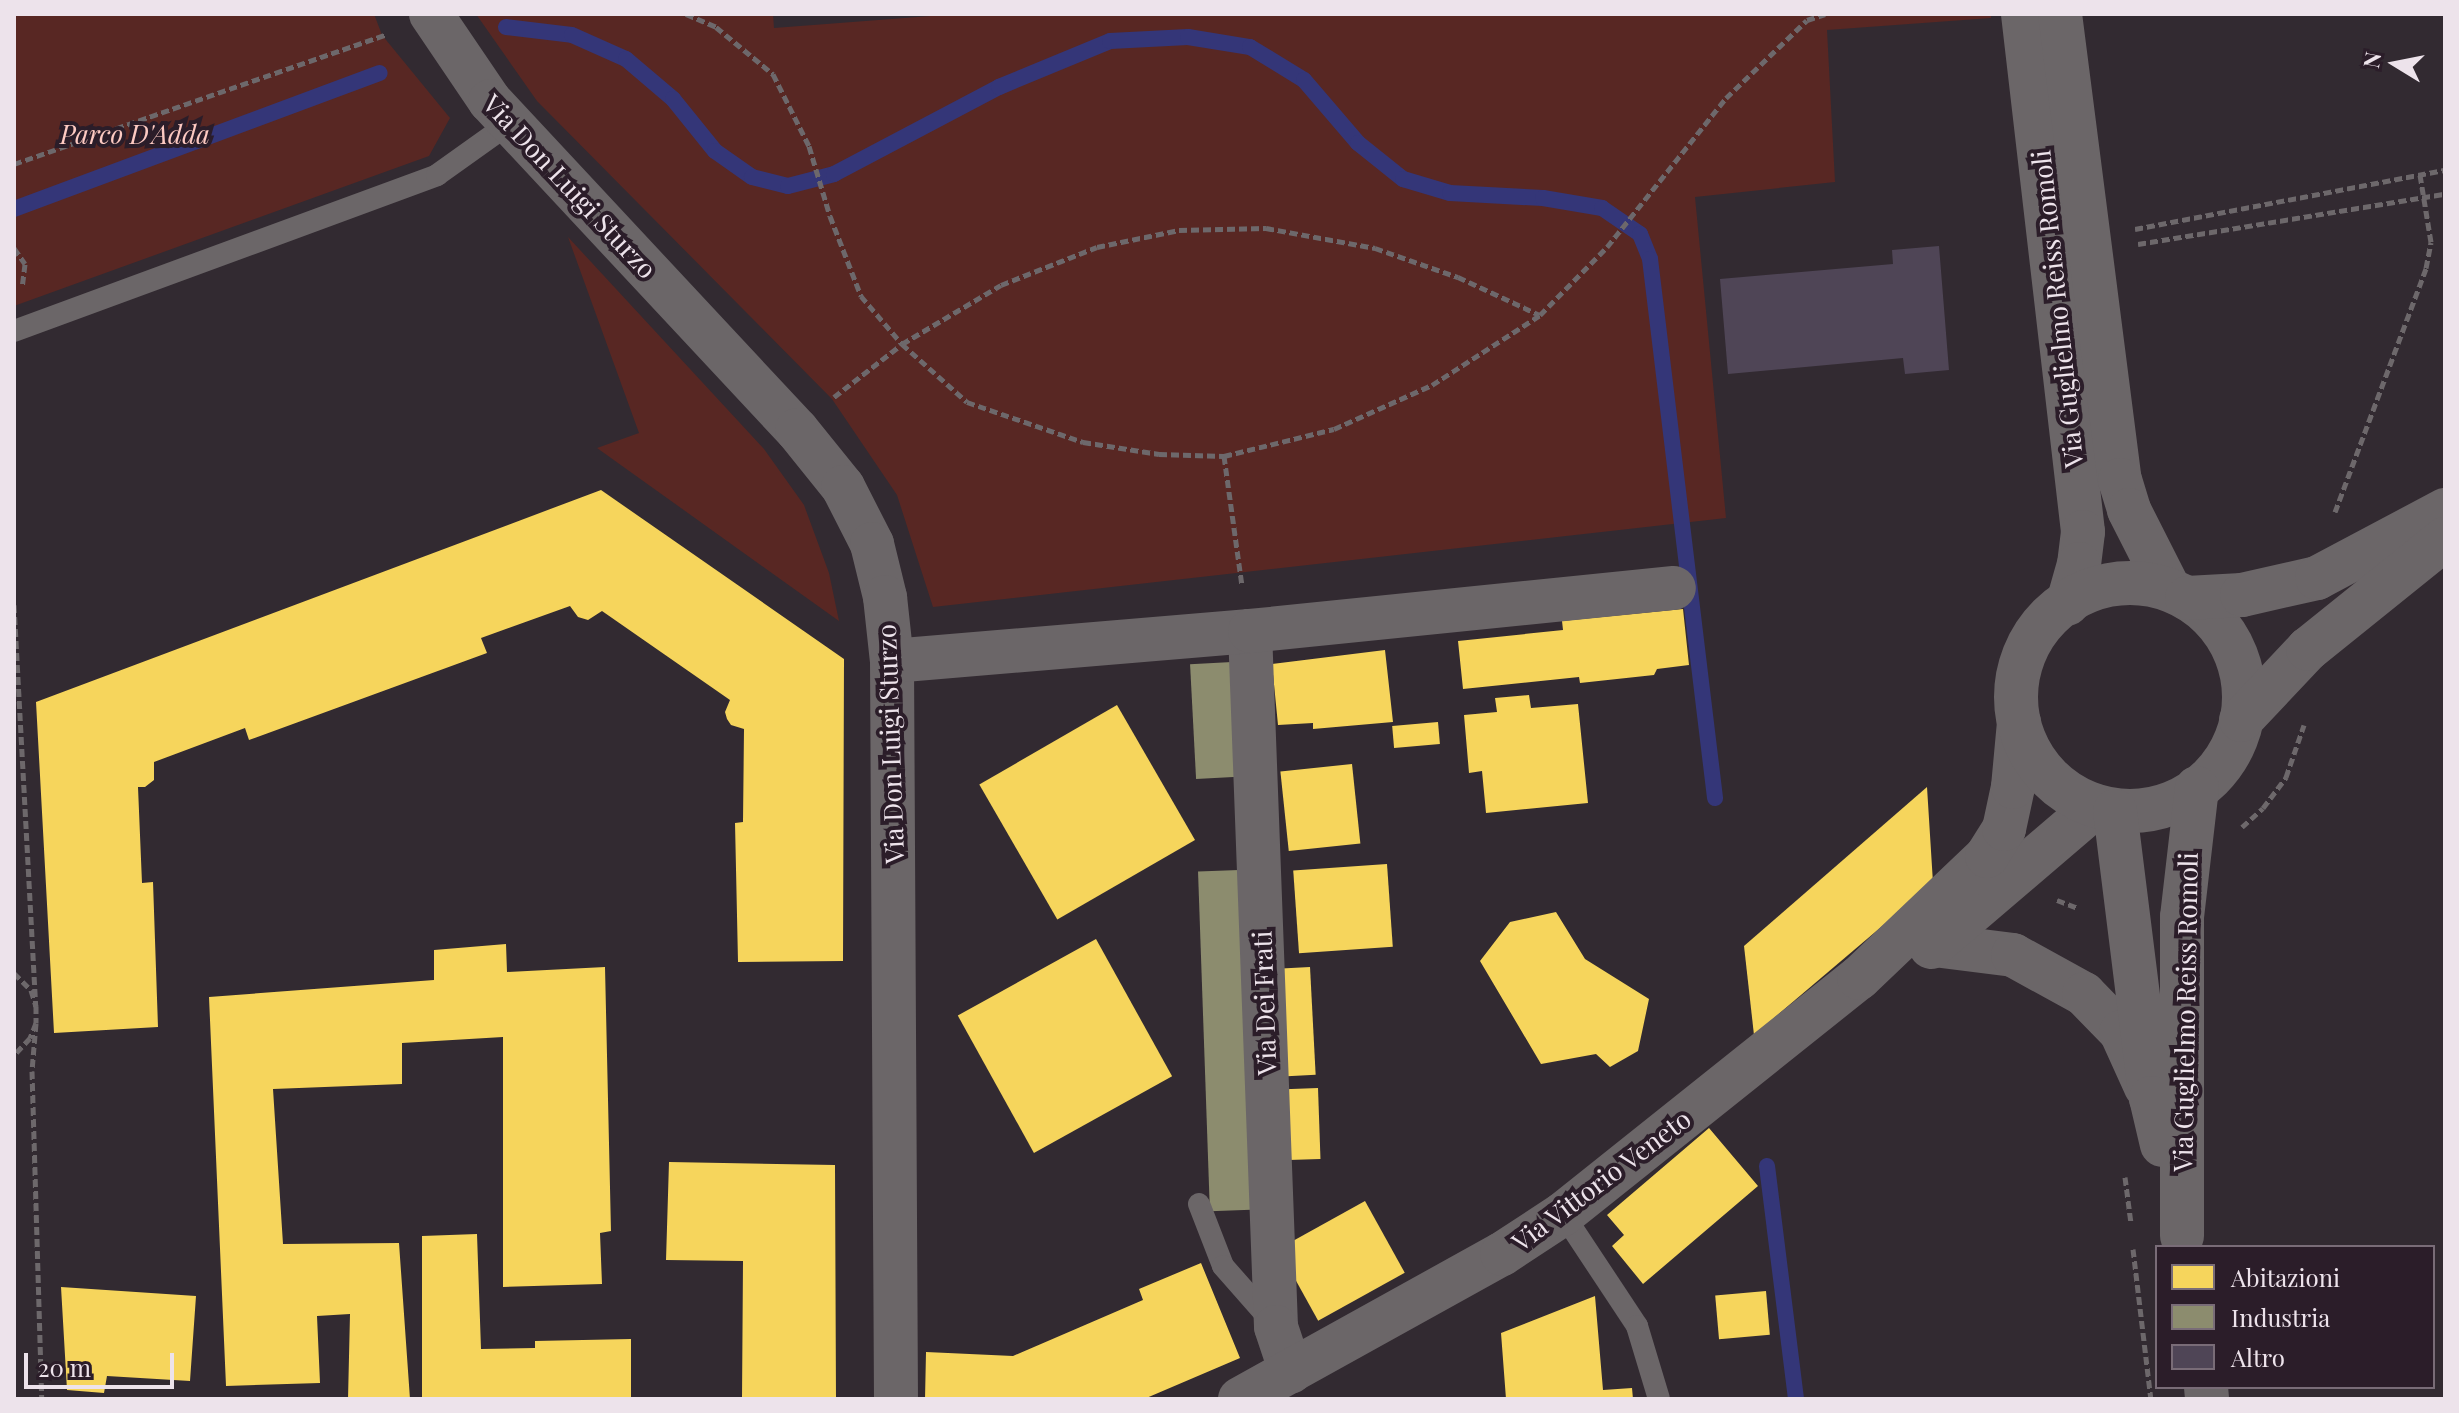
<!DOCTYPE html>
<html>
<head>
<meta charset="utf-8">
<style>
	body { margin:0 }
	#map { position:relative; width:2459px; height:1413px; overflow:hidden; background:#322a31; font-family:"Playfair Display",serif }
	div>[style] { position:absolute }
	.green>* { inset:0; background:#582723 }
	.homes>* { inset:0; background:#f6d55c; transform-origin:0 0 }
	.industry>* { inset:0; background:#8c8c6e; transform-origin:0 0 }
	.stream>* { height:16px; margin:-8px; padding:0 8px; transform-origin:8px; border-radius:8px; background:#343678 }
	.building>* { inset:0; background:#4f4556 }
	.path>* { height:5px; margin-top:-2.5px; transform-origin:0; background:repeating-linear-gradient(90deg,#6d686b 0 8px,transparent 0 12px) }
	.service>* { height:22px; margin:-11px; padding:0 11px; transform-origin:11px; border-radius:11px; background:#6b6668 }
	.minor>* { height:44px; margin:-22px; padding:0 22px; transform-origin:22px; border-radius:22px; background:#6b6668 }
	.tertiary>* { height:44px; margin:-22px; padding:0 22px; transform-origin:22px; border-radius:22px; background:#6b6668 }
	.tertiary>.ring { margin:-22px; padding:0; box-sizing:content-box; background:none; border:44px solid #6b6668; border-radius:50% }
	span { translate:-50% -50%; white-space:nowrap; text-align:center; line-height:1.15; -webkit-text-stroke:8px #2b1d29; paint-order:stroke }
	.park-label { font-size:26px; color:#fdcac2; font-style:italic }
	.street-label { font-size:26px; color:#ede3eb }
	.frame { position:absolute; inset:0; border:16px solid #ede3eb; pointer-events:none }
	.legend { position:absolute; left:2155px; top:1245px; width:280px; height:144px; box-sizing:border-box; background:#2b1d29; border:2px solid #796c77; margin:0; padding:10px 14px; list-style:none; font-size:24px; color:#ede3eb }
	.legend li { display:flex; align-items:center; gap:16px; height:40px }
	.legend b { width:40px; border:2px solid #796c77 }
	.north { position:absolute; left:2355px; top:24px; width:80px; height:80px; -webkit-text-stroke:6px #2b1d29; paint-order:stroke; rotate:280deg; font-size:22px; font-weight:700; line-height:32px; text-align:center; color:#ede3eb }
	.north::after { content:''; display:block; margin:auto; width:28px; height:36px; background:#ede3eb; clip-path:polygon(50% 0,100% 100%,50% 72%,0 100%) }
	.scale { position:absolute; left:24px; top:1353px; width:150px; height:36px; box-sizing:border-box; border:4px solid #ede3eb; border-top:0; padding-left:10px; font-size:24px; line-height:28px; white-space:nowrap; color:#ede3eb; -webkit-text-stroke:6px #2b1d29; paint-order:stroke }
</style>
</head>
<body>
<div id="map">
	<div class="green">
		<i style="clip-path:polygon(14px 14px,374px 14px,382px 35px,450px 118px,429px 156px,14px 306px)"></i>
		<i style="clip-path:polygon(476px 14px,773px 14px,774px 28px,957px 14px,1991px 14px,1991px 18px,1827px 30px,1835px 182px,1695px 197px,1726px 518px,933px 607px,897px 495px,832px 399px,537px 101px)"></i>
		<i style="clip-path:polygon(568px 237px,764px 449px,804px 505px,829px 573px,839px 621px,597px 448px,639px 433px)"></i>
	</div>
	<div class="homes">
		<i style="clip-path:polygon(601px 490px,844px 659px,843px 961px,738px 962px,735px 823px,743px 822px,744px 729px,731px 725px,727px 719px,725px 712px,730px 700px,602px 611px,588px 620px,578px 617px,570px 606px,481px 638px,487px 653px,249px 740px,245px 728px,154px 762px,154px 780px,145px 787px,138px 787px,142px 883px,153px 882px,158px 1027px,54px 1033px,36px 702px)"></i>
		<i style="clip-path:polygon(1683px 609px,1689px 665px,1657px 669px,1654px 675px,1580px 683px,1579px 677px,1463px 689px,1458px 641px,1563px 630px,1562px 621px)"></i>
		<i style="clip-path:polygon(1385px 650px,1393px 722px,1313px 729px,1313px 723px,1278px 725px,1272px 664px)"></i>
		<i style="clip-path:polygon(1529px 695px,1531px 708px,1578px 704px,1588px 803px,1486px 813px,1482px 771px,1469px 773px,1464px 715px,1497px 712px,1495px 698px)"></i>
		<i style="left:1117px;top:705px;width:156px;height:159px;rotate:60deg"></i>
		<i style="left:1438px;top:722px;width:22px;height:46px;rotate:85deg"></i>
		<i style="left:1352px;top:764px;width:80px;height:72px;rotate:84deg"></i>
		<i style="clip-path:polygon(1927px 787px,1933px 883px,1754px 1035px,1744px 946px)"></i>
		<i style="left:1387px;top:864px;width:83px;height:94px;rotate:86deg"></i>
		<i style="clip-path:polygon(1556px 912px,1585px 959px,1649px 999px,1638px 1051px,1610px 1067px,1596px 1054px,1541px 1064px,1480px 961px,1510px 922px)"></i>
		<i style="left:1096px;top:939px;width:157px;height:158px;rotate:61deg"></i>
		<i style="clip-path:polygon(506px 944px,507px 972px,605px 967px,611px 1231px,600px 1233px,602px 1284px,503px 1287px,503px 1037px,402px 1043px,402px 1084px,273px 1089px,283px 1244px,399px 1243px,410px 1399px,348px 1399px,350px 1314px,317px 1316px,320px 1383px,226px 1386px,209px 997px,434px 980px,434px 950px)"></i>
		<i style="left:1310px;top:967px;width:108px;height:38px;rotate:87deg"></i>
		<i style="left:1318px;top:1088px;width:71px;height:40px;rotate:88deg"></i>
		<i style="clip-path:polygon(1709px 1128px,1758px 1186px,1643px 1284px,1612px 1246px,1624px 1235px,1607px 1215px)"></i>
		<i style="clip-path:polygon(669px 1162px,835px 1165px,836px 1399px,742px 1399px,743px 1261px,666px 1260px)"></i>
		<i style="left:1365px;top:1201px;width:82px;height:99px;rotate:61deg"></i>
		<i style="clip-path:polygon(477px 1234px,481px 1349px,535px 1348px,535px 1341px,631px 1339px,631px 1399px,422px 1399px,422px 1236px)"></i>
		<i style="clip-path:polygon(1201px 1263px,1240px 1358px,1144px 1399px,925px 1399px,926px 1352px,1013px 1356px,1143px 1300px,1139px 1289px)"></i>
		<i style="clip-path:polygon(61px 1287px,196px 1296px,190px 1381px,107px 1376px,104px 1393px,67px 1390px)"></i>
		<i style="left:1766px;top:1291px;width:44px;height:51px;rotate:85deg"></i>
		<i style="clip-path:polygon(1595px 1296px,1603px 1390px,1632px 1388px,1633px 1399px,1506px 1399px,1501px 1333px)"></i>
	</div>
	<div class="industry">
		<i style="left:1232px;top:662px;width:115px;height:42px;rotate:87deg"></i>
		<i style="left:1239px;top:870px;width:340px;height:41px;rotate:88deg"></i>
	</div>
	<div class="stream">
		<i style="left:506px;top:27px;width:66px;rotate:6.9deg"></i>
		<i style="left:572px;top:35px;width:59px;rotate:24deg"></i>
		<i style="left:626px;top:59px;width:62px;rotate:40.4deg"></i>
		<i style="left:673px;top:99px;width:67px;rotate:51.1deg"></i>
		<i style="left:715px;top:151px;width:45px;rotate:35.1deg"></i>
		<i style="left:752px;top:177px;width:37px;rotate:14deg"></i>
		<i style="left:788px;top:186px;width:48px;rotate:-14.6deg"></i>
		<i style="left:834px;top:174px;width:187px;rotate:-27.8deg"></i>
		<i style="left:999px;top:87px;width:120px;rotate:-22.5deg"></i>
		<i style="left:1110px;top:41px;width:78px;rotate:-2.9deg"></i>
		<i style="left:1188px;top:37px;width:63px;rotate:9.2deg"></i>
		<i style="left:1250px;top:47px;width:63px;rotate:31.4deg"></i>
		<i style="left:1304px;top:80px;width:83px;rotate:49.4deg"></i>
		<i style="left:1358px;top:143px;width:58px;rotate:38.7deg"></i>
		<i style="left:1403px;top:179px;width:49px;rotate:16.6deg"></i>
		<i style="left:1450px;top:193px;width:93px;rotate:3.1deg"></i>
		<i style="left:1543px;top:198px;width:60px;rotate:9.6deg"></i>
		<i style="left:1602px;top:208px;width:46px;rotate:34.4deg"></i>
		<i style="left:1640px;top:234px;width:27px;rotate:68deg"></i>
		<i style="left:1650px;top:259px;width:543px;rotate:83.12deg"></i>
		<i style="left:14px;top:209px;width:390px;rotate:-20.4deg"></i>
		<i style="left:1767px;top:1166px;width:235px;rotate:82.9deg"></i>
	</div>
	<div class="building">
		<i style="clip-path:polygon(1939px 246px,1949px 370px,1905px 374px,1903px 358px,1728px 374px,1720px 279px,1893px 264px,1892px 250px)"></i>
	</div>
	<div class="path">
		<i style="left:686px;top:14px;width:33px;rotate:23deg"></i>
		<i style="left:716px;top:27px;width:74px;rotate:39.5deg"></i>
		<i style="left:773px;top:74px;width:80px;rotate:63.4deg"></i>
		<i style="left:809px;top:146px;width:73px;rotate:73.3deg"></i>
		<i style="left:830px;top:216px;width:86px;rotate:68.8deg"></i>
		<i style="left:861px;top:296px;width:63px;rotate:49.5deg"></i>
		<i style="left:902px;top:344px;width:87px;rotate:41.7deg"></i>
		<i style="left:967px;top:402px;width:123px;rotate:19deg"></i>
		<i style="left:1083px;top:442px;width:77px;rotate:9deg"></i>
		<i style="left:1159px;top:454px;width:65px;rotate:1.8deg"></i>
		<i style="left:1224px;top:456px;width:113px;rotate:-13.8deg"></i>
		<i style="left:1334px;top:429px;width:107px;rotate:-24.2deg"></i>
		<i style="left:1432px;top:385px;width:129px;rotate:-32.9deg"></i>
		<i style="left:1540px;top:315px;width:95px;rotate:-45.4deg"></i>
		<i style="left:1607px;top:247px;width:191px;rotate:-51.4deg"></i>
		<i style="left:1726px;top:98px;width:112px;rotate:-43.9deg"></i>
		<i style="left:1807px;top:20px;width:19px;rotate:-18deg"></i>
		<i style="left:14px;top:164px;width:395px;rotate:-19.2deg"></i>
		<i style="left:2135px;top:229px;width:316px;rotate:-10.8deg"></i>
		<i style="left:2138px;top:244px;width:311px;rotate:-9.3deg"></i>
		<i style="left:14px;top:248px;width:19px;rotate:55deg"></i>
		<i style="left:25px;top:264px;width:23px;rotate:97deg"></i>
		<i style="left:834px;top:397px;width:86px;rotate:-37.9deg"></i>
		<i style="left:902px;top:344px;width:115px;rotate:-30.8deg"></i>
		<i style="left:1001px;top:285px;width:103px;rotate:-21.6deg"></i>
		<i style="left:1097px;top:247px;width:84px;rotate:-11.7deg"></i>
		<i style="left:1179px;top:230px;width:87px;rotate:-1.3deg"></i>
		<i style="left:1266px;top:228px;width:111px;rotate:10.4deg"></i>
		<i style="left:1375px;top:248px;width:88px;rotate:19.3deg"></i>
		<i style="left:1458px;top:277px;width:90px;rotate:24.9deg"></i>
		<i style="left:1224px;top:456px;width:131px;rotate:82.1deg"></i>
		<i style="left:2335px;top:512px;width:260px;rotate:-69.5deg"></i>
		<i style="left:2426px;top:268px;width:26px;rotate:-79deg"></i>
		<i style="left:2431px;top:242px;width:68px;rotate:-99.3deg"></i>
		<i style="left:14px;top:605px;width:402px;rotate:86.9deg"></i>
		<i style="left:2242px;top:827px;width:28px;rotate:-42deg"></i>
		<i style="left:2263px;top:808px;width:39px;rotate:-53deg"></i>
		<i style="left:2286px;top:777px;width:55px;rotate:-70.9deg"></i>
		<i style="left:2057px;top:900px;width:22px;rotate:21deg"></i>
		<i style="left:14px;top:973px;width:24px;rotate:45deg"></i>
		<i style="left:31px;top:990px;width:17px;rotate:73deg"></i>
		<i style="left:36px;top:1006px;width:17px;rotate:90deg"></i>
		<i style="left:36px;top:1023px;width:16px;rotate:112deg"></i>
		<i style="left:30px;top:1038px;width:23px;rotate:133deg"></i>
		<i style="left:36px;top:1023px;width:48px;rotate:94.8deg"></i>
		<i style="left:32px;top:1071px;width:328px;rotate:88.3deg"></i>
		<i style="left:2125px;top:1177px;width:46px;rotate:82.6deg"></i>
		<i style="left:2133px;top:1249px;width:151px;rotate:83.2deg"></i>
	</div>
	<div class="service">
		<i style="left:14px;top:331px;width:451px;rotate:-20.2deg"></i>
		<i style="left:437px;top:175px;width:90px;rotate:-35.5deg"></i>
		<i style="left:1199px;top:1204px;width:66px;rotate:68.8deg"></i>
		<i style="left:1223px;top:1266px;width:76px;rotate:48.7deg"></i>
		<i style="left:1563px;top:1214px;width:134px;rotate:56.5deg"></i>
		<i style="left:1637px;top:1326px;width:76px;rotate:73.2deg"></i>
	</div>
	<div class="minor">
		<i style="left:431px;top:14px;width:105px;rotate:55.9deg"></i>
		<i style="left:490px;top:101px;width:450px;rotate:47deg"></i>
		<i style="left:797px;top:430px;width:73px;rotate:51.1deg"></i>
		<i style="left:843px;top:487px;width:64px;rotate:63deg"></i>
		<i style="left:872px;top:544px;width:55px;rotate:76.2deg"></i>
		<i style="left:885px;top:597px;width:64px;rotate:83.8deg"></i>
		<i style="left:892px;top:661px;width:738px;rotate:89.69deg"></i>
		<i style="left:1250px;top:631px;width:696px;rotate:87.86deg"></i>
		<i style="left:1276px;top:1327px;width:47px;rotate:71.6deg"></i>
		<i style="left:892px;top:661px;width:359px;rotate:-4.8deg"></i>
		<i style="left:1250px;top:631px;width:426px;rotate:-5.8deg"></i>
		<i style="left:1934px;top:945px;width:80px;rotate:7.2deg"></i>
		<i style="left:2013px;top:955px;width:81px;rotate:28.8deg"></i>
		<i style="left:2084px;top:994px;width:53px;rotate:45.8deg"></i>
		<i style="left:2121px;top:1032px;width:60px;rotate:65.6deg"></i>
		<i style="left:1931px;top:947px;width:217px;rotate:-40.5deg"></i>
		<i style="left:1240px;top:1399px;width:299px;rotate:-29deg"></i>
		<i style="left:1502px;top:1254px;width:73px;rotate:-33.3deg"></i>
		<i style="left:1563px;top:1214px;width:379px;rotate:-38.6deg"></i>
		<i style="left:1859px;top:978px;width:177px;rotate:-43.6deg"></i>
		<i style="left:1987px;top:856px;width:32px;rotate:-58deg"></i>
		<i style="left:2004px;top:829px;width:43px;rotate:-77.9deg"></i>
		<i style="left:2013px;top:787px;width:65px;rotate:-84.7deg"></i>
	</div>
	<div class="tertiary">
		<i style="left:2023px;top:14px;width:521px;rotate:83.39deg"></i>
		<i style="left:2083px;top:532px;width:32px;rotate:97deg"></i>
		<i style="left:2079px;top:564px;width:41px;rotate:105.8deg"></i>
		<i style="left:2060px;top:14px;width:470px;rotate:82.7deg"></i>
		<i style="left:2120px;top:480px;width:31px;rotate:73deg"></i>
		<i style="left:2129px;top:510px;width:89px;rotate:63.1deg"></i>
		<i class="ring" style="left:2016px;top:583px;width:184px;height:184px"></i>
		<i style="left:2187px;top:598px;width:55px;rotate:-3.1deg"></i>
		<i style="left:2242px;top:595px;width:77px;rotate:-12.8deg"></i>
		<i style="left:2317px;top:578px;width:145px;rotate:-28deg"></i>
		<i style="left:2241px;top:720px;width:98px;rotate:-46.7deg"></i>
		<i style="left:2308px;top:649px;width:176px;rotate:-38.8deg"></i>
		<i style="left:2115px;top:811px;width:289px;rotate:82.9deg"></i>
		<i style="left:2151px;top:1098px;width:48px;rotate:76.8deg"></i>
		<i style="left:2182px;top:1236px;width:319px;rotate:-90deg"></i>
		<i style="left:2182px;top:917px;width:130px;rotate:-83.4deg"></i>
		<i style="left:2206px;top:1387px;width:12px;rotate:85deg"></i>
	</div>
	<div class="park-label">
		<span style="left:135px;top:134px">Parco D'Adda</span>
	</div>
	<div class="street-label">
		<span style="left:570px;top:186px;rotate:47deg">Via Don Luigi Sturzo</span>
		<span style="left:2057px;top:309px;rotate:-96deg">Via Guglielmo Reiss Romoli</span>
		<span style="left:890px;top:744px;rotate:-92deg">Via Don Luigi Sturzo</span>
		<span style="left:1264px;top:1003px;rotate:-92deg">Via Dei Frati</span>
		<span style="left:2185px;top:1012px;rotate:-89deg">Via Guglielmo Reiss Romoli</span>
		<span style="left:1601px;top:1180px;rotate:-37deg">Via Vittorio Veneto</span>
	</div>
	<div class="frame"></div>
	<ul class="legend">
	<li><b style="height:22px;background:#f6d55c"></b>Abitazioni</li>
	<li><b style="height:22px;background:#8c8c6e"></b>Industria</li>
	<li><b style="height:22px;background:#4f4556"></b>Altro</li>
	</ul>
	<div class="north">N</div>
	<div class="scale">20 m</div>
</div>
</body>
</html>
